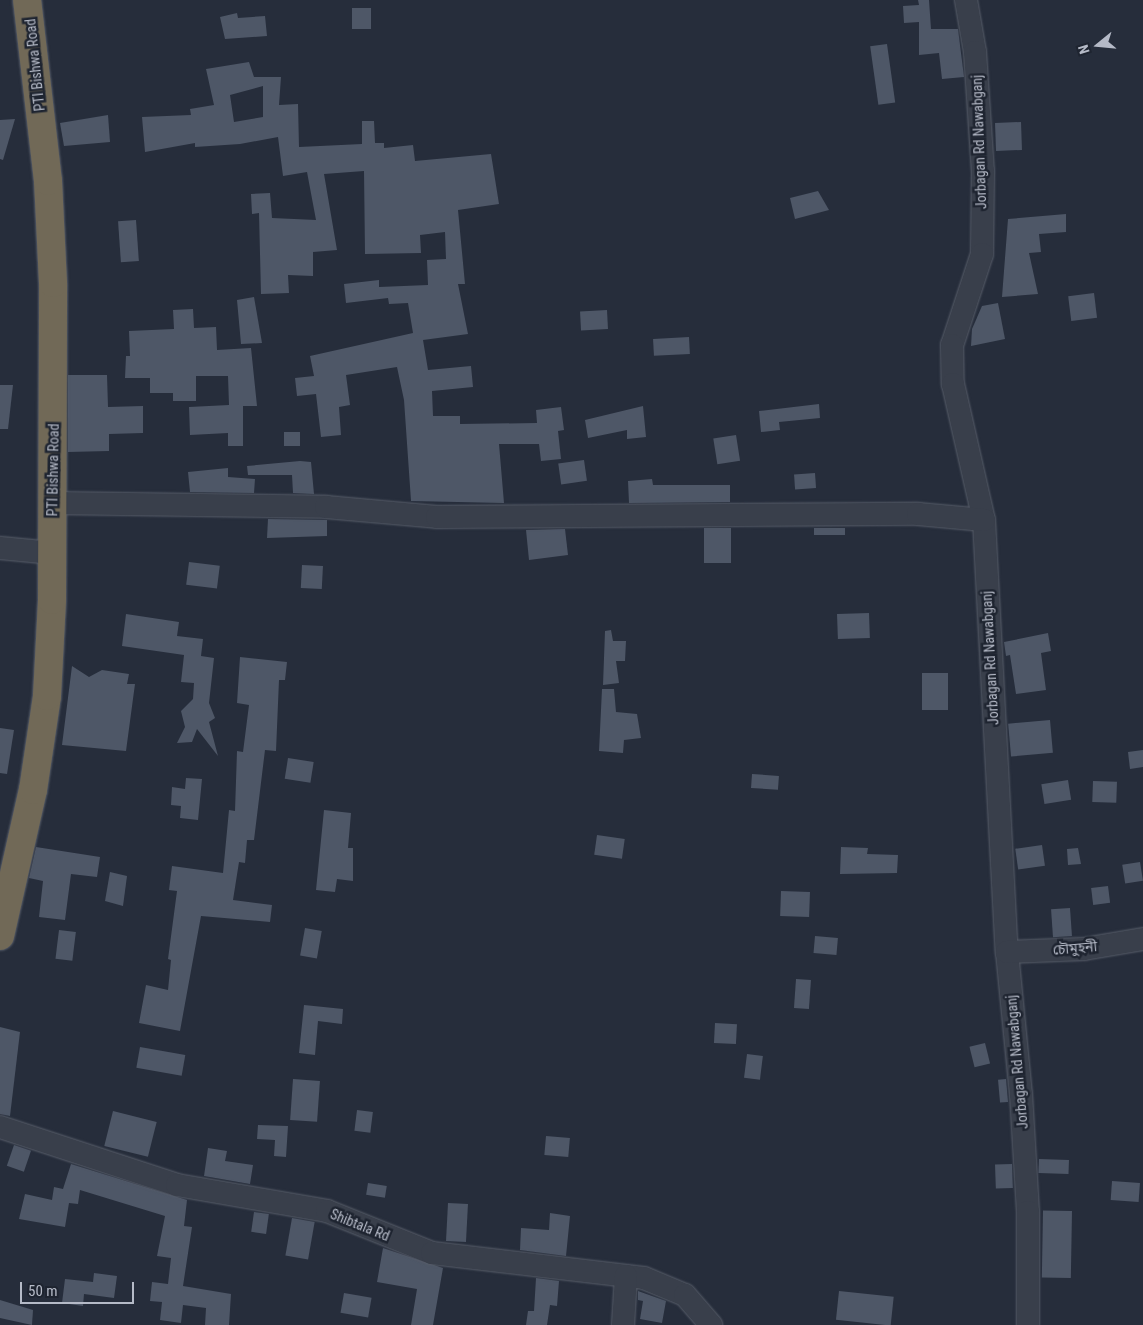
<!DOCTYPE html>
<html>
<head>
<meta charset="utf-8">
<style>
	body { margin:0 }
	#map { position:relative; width:1143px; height:1325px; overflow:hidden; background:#262d3b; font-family:"Roboto Condensed","Noto Sans Bengali",sans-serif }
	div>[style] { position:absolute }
	.building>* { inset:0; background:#4e5767; transform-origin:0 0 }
	.roads { filter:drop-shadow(0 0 1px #575d69) drop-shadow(0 0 1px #575d69) }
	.minor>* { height:22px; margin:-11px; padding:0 11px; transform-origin:11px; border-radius:11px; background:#393f4b }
	.highway>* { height:28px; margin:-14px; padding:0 14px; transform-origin:14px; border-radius:14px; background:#716957 }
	span { translate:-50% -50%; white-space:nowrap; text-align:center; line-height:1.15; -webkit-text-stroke:5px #1e2430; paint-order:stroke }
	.street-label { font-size:14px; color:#b5bac7 }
	.north { position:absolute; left:1073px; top:20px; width:50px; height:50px; -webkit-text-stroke:4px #1e2430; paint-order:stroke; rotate:253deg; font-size:14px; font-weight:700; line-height:20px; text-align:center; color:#b5bac7 }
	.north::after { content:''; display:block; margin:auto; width:18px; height:22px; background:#b5bac7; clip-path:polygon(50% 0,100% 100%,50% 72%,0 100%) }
	.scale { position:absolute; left:20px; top:1282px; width:114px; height:22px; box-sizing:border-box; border:2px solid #b5bac7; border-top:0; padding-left:6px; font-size:15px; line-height:18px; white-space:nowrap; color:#b5bac7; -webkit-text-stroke:4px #1e2430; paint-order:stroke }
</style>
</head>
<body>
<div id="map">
	<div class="building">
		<i style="clip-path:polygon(918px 0,929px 0,931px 29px,958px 29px,964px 77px,942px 79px,939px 53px,919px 55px,919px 22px,904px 23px,903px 6px,919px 5px)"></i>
		<i style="left:352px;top:8px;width:19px;height:21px"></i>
		<i style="clip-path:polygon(237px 13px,238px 18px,265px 16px,267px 36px,225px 39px,220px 17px)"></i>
		<i style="left:887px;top:44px;width:59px;height:17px;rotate:82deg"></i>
		<i style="clip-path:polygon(evenodd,249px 62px,254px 77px,281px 77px,279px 105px,298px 104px,299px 147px,362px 144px,362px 121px,374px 121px,375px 143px,384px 143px,384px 148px,413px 145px,415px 161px,491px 154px,499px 204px,458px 210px,465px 284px,458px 284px,468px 334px,423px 340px,428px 370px,471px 366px,473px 387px,432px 391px,433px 416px,460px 416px,460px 424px,537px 423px,536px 410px,561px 407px,564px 430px,558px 431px,561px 459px,541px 461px,539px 444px,499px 444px,504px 503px,411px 501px,404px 400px,397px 367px,346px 375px,350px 405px,339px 407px,341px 435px,321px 437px,316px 394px,297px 396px,295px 378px,314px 376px,310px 356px,413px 333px,408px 303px,389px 304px,388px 298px,346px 303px,344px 284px,379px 280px,379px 287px,428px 285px,427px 260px,446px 259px,445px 232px,420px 235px,421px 253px,365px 254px,364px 171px,324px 174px,337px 250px,313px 252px,313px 276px,288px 275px,289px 293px,261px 294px,259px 213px,252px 214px,251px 194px,270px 193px,272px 218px,316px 220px,307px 172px,283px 176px,278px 137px,240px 144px,195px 147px,195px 143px,145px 152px,142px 117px,191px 115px,190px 109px,214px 105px,206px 69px,249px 62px,263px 86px,263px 117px,234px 122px,230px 95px,263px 86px)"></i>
		<i style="clip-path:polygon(108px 115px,110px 142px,64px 146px,60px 123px)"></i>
		<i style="clip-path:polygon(15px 119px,3px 160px,0 159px,0 120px)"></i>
		<i style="left:1021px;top:122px;width:28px;height:26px;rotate:88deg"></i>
		<i style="clip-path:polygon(818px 191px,829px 210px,795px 219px,790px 198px)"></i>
		<i style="clip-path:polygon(1066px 214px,1066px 232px,1039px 234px,1041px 252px,1029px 253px,1038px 294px,1002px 297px,1008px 219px)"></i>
		<i style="left:136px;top:220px;width:41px;height:18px;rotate:86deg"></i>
		<i style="left:1094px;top:293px;width:25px;height:26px;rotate:83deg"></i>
		<i style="clip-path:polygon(254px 297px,262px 343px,241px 344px,237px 300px)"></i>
		<i style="clip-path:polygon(998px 303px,1005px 339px,971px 346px,972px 329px,982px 306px)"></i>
		<i style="clip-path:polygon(193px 309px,194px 328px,216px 327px,217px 350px,251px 348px,257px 406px,243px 406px,243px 446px,228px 446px,228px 433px,190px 435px,189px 407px,229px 405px,228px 376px,196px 376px,196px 401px,173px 401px,173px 393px,150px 393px,150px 378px,125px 378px,126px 356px,130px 356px,129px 331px,174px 329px,173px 310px)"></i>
		<i style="left:607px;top:310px;width:19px;height:27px;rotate:87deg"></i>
		<i style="left:689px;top:337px;width:17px;height:36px;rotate:87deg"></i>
		<i style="clip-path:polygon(68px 375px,107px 375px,108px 407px,143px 406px,143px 433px,109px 434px,109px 451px,68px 452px)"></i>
		<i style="clip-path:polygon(0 385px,13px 385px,8px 429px,0 429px)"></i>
		<i style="clip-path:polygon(819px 404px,820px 418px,779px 422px,780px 430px,761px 432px,759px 411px)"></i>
		<i style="clip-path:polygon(643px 406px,646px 437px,627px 439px,627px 430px,588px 438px,585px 420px)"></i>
		<i style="left:284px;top:432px;width:16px;height:14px"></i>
		<i style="left:736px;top:435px;width:26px;height:23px;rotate:81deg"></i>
		<i style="left:584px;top:460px;width:21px;height:26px;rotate:82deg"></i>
		<i style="clip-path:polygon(300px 461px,311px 462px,314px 494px,293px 493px,292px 475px,248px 475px,247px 466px)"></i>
		<i style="clip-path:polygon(228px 468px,228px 477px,255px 479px,254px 493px,190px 492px,188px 472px)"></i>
		<i style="left:815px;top:473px;width:15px;height:21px;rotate:86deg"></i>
		<i style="clip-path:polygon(652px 479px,653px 485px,730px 485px,730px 502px,629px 503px,628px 481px)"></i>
		<i style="clip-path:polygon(268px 519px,327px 520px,327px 536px,267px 538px)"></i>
		<i style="left:704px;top:528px;width:27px;height:35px"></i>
		<i style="left:814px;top:528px;width:31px;height:7px"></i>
		<i style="clip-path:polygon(565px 529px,568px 555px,529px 560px,526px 530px)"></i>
		<i style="left:189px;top:562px;width:31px;height:23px;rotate:7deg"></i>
		<i style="left:302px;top:565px;width:21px;height:23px;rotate:3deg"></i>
		<i style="left:869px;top:613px;width:25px;height:32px;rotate:88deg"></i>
		<i style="clip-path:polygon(126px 614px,179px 622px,177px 636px,203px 639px,201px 656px,214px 658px,209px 703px,215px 718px,209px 722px,218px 756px,197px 729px,192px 742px,177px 743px,185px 727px,181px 711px,193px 699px,194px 683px,181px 682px,184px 655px,122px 646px)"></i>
		<i style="clip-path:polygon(611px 630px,613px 641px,626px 641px,625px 661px,616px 661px,619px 683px,603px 685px,605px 631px)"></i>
		<i style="clip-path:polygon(1048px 633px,1051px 651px,1041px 653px,1046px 690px,1016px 694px,1010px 655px,1006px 656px,1004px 642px)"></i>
		<i style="clip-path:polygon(240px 657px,287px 662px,285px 680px,279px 680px,276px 751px,265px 750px,254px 840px,247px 840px,245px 863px,239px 862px,233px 900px,272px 905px,270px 922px,201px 916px,180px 1031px,139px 1023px,146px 985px,168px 990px,171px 960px,168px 959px,177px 891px,169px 890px,172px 866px,223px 873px,229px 810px,235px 811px,237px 751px,243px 752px,249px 705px,237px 703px)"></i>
		<i style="clip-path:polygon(72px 666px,89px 677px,102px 670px,129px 674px,127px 684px,135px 684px,126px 751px,62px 745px)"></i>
		<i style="left:922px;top:673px;width:26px;height:37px"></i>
		<i style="clip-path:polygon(602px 689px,614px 689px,616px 712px,637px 714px,641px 738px,624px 740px,623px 753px,599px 751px)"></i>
		<i style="left:1050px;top:720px;width:33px;height:42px;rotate:85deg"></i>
		<i style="clip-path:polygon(0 728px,14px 730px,7px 774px,0 773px)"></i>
		<i style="clip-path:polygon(1143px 750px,1143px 767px,1130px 769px,1128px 752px)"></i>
		<i style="left:288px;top:758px;width:26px;height:21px;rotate:9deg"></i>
		<i style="left:752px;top:774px;width:27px;height:14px;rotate:4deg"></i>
		<i style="clip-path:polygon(186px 778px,202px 779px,198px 820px,180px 818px,181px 806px,171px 805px,172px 787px,185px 789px)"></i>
		<i style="left:1068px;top:780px;width:20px;height:27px;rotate:81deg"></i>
		<i style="left:1093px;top:781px;width:24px;height:21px;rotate:2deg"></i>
		<i style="clip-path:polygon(324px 810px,351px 813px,348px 848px,353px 848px,353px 881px,337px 879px,335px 892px,316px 890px)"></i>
		<i style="left:597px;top:835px;width:28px;height:20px;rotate:8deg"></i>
		<i style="left:1042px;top:845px;width:21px;height:27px;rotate:82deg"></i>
		<i style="clip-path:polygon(36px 847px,100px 857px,97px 877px,71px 874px,65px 920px,39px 917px,43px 881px,29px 878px)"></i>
		<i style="clip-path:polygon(841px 847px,868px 848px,867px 854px,898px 855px,897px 873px,840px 874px)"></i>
		<i style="clip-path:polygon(1078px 848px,1081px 864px,1068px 865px,1067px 849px)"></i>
		<i style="left:1140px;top:862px;width:19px;height:18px;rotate:81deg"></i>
		<i style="clip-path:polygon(110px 872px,127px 876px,123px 906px,105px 901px)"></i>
		<i style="left:1108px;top:886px;width:17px;height:17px;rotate:83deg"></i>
		<i style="left:781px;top:891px;width:29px;height:25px;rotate:2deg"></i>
		<i style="left:1070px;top:908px;width:28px;height:19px;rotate:86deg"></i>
		<i style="left:305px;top:928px;width:17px;height:28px;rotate:10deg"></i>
		<i style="left:59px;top:930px;width:17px;height:29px;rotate:7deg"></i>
		<i style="left:815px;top:936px;width:23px;height:17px;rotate:5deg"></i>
		<i style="left:796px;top:979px;width:15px;height:29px;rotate:4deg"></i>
		<i style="clip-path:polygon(304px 1005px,343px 1009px,342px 1024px,318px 1021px,315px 1055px,299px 1053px)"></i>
		<i style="left:715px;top:1023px;width:22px;height:20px;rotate:3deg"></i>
		<i style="clip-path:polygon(0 1027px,20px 1032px,10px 1116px,0 1114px)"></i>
		<i style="left:985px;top:1043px;width:21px;height:16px;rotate:76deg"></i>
		<i style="left:140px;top:1047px;width:46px;height:21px;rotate:10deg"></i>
		<i style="left:747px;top:1054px;width:16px;height:24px;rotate:7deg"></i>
		<i style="left:293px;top:1079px;width:27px;height:41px;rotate:4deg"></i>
		<i style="left:1006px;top:1079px;width:23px;height:8px;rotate:85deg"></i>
		<i style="left:357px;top:1110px;width:16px;height:21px;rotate:7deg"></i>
		<i style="left:113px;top:1111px;width:45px;height:36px;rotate:14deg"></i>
		<i style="clip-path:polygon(258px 1125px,288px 1126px,286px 1157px,274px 1156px,275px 1140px,257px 1139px)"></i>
		<i style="left:546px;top:1136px;width:24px;height:19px;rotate:5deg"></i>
		<i style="left:14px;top:1145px;width:18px;height:22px;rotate:19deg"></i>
		<i style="clip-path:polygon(208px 1148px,227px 1151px,225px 1161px,253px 1165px,250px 1184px,204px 1176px)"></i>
		<i style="left:1039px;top:1159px;width:30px;height:14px;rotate:2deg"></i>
		<i style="clip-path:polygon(71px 1164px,187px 1200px,184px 1226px,192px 1227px,183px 1286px,231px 1294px,229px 1325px,205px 1325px,206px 1308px,183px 1305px,181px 1323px,160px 1320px,162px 1302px,150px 1301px,152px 1282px,168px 1284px,171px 1258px,157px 1256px,165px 1216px,80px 1190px,78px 1204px,69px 1203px,65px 1227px,19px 1219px,25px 1194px,52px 1200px,54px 1187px,63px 1189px)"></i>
		<i style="left:1012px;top:1164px;width:24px;height:17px;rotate:88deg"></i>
		<i style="left:1112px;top:1181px;width:28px;height:19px;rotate:4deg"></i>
		<i style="left:368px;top:1183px;width:19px;height:12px;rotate:9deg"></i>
		<i style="left:448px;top:1203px;width:20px;height:38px;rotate:3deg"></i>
		<i style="left:1072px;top:1211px;width:67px;height:29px;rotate:91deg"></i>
		<i style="left:254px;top:1212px;width:15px;height:20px;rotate:8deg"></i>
		<i style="clip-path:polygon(550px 1213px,570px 1216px,566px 1256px,520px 1250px,521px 1228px,549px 1230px)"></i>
		<i style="left:292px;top:1218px;width:23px;height:38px;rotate:10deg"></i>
		<i style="clip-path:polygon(383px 1248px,443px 1268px,433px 1325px,411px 1325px,417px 1289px,377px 1282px)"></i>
		<i style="clip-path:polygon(94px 1273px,117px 1276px,114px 1298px,84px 1294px,83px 1306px,62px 1303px,65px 1279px,93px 1282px)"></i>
		<i style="clip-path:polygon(536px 1278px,559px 1281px,557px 1306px,550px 1305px,547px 1325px,526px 1325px,528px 1311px,534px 1311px)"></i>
		<i style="clip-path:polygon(638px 1291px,666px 1301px,662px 1323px,640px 1319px,643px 1301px,638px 1300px)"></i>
		<i style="left:839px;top:1291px;width:55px;height:29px;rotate:6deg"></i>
		<i style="left:344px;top:1293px;width:28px;height:20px;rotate:10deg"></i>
		<i style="clip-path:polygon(0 1300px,33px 1310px,32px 1325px,0 1318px)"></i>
	</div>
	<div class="roads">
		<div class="minor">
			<i style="left:966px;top:0;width:53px;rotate:80.2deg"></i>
			<i style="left:975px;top:52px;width:119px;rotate:86.2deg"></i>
			<i style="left:983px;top:171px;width:83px;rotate:90.7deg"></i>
			<i style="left:982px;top:254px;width:96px;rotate:108.2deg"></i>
			<i style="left:952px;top:345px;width:39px;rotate:89deg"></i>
			<i style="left:953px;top:384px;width:139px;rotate:77.2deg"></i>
			<i style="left:984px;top:520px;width:433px;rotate:87deg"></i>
			<i style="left:1007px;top:952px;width:143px;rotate:84.4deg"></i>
			<i style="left:1021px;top:1094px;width:118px;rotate:86.6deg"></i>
			<i style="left:1028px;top:1212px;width:113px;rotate:90deg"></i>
			<i style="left:52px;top:503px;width:274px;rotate:0.8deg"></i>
			<i style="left:326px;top:507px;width:111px;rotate:5.1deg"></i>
			<i style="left:437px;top:517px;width:481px;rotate:-0.4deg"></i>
			<i style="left:918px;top:514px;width:66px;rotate:5.2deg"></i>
			<i style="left:0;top:548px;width:52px;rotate:5.5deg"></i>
			<i style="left:1007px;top:952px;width:77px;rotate:-2.2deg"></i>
			<i style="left:1084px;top:949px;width:60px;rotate:-9.6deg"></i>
			<i style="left:0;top:1127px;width:186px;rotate:18.1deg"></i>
			<i style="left:177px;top:1185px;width:152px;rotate:9.8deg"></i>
			<i style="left:327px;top:1211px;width:113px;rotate:21.8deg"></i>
			<i style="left:432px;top:1253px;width:213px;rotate:6.7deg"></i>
			<i style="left:644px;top:1278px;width:44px;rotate:22.5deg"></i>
			<i style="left:685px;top:1295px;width:40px;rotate:49deg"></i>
			<i style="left:623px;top:1325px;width:49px;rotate:-86.5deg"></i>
		</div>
		<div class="highway">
			<i style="left:0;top:936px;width:150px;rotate:-77.3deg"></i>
			<i style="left:33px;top:790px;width:95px;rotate:-81.5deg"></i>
			<i style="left:47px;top:696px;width:96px;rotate:-87deg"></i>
			<i style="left:52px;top:600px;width:317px;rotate:-89.8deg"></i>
			<i style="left:53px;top:283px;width:102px;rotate:-92.8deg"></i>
			<i style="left:48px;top:181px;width:182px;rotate:-96.6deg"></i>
		</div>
	</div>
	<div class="street-label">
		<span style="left:35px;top:65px;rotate:-96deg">PTI Bishwa Road</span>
		<span style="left:979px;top:142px;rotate:-92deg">Jorbagan Rd Nawabganj</span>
		<span style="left:53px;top:470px;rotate:-89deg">PTI Bishwa Road</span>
		<span style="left:990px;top:658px;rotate:-93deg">Jorbagan Rd Nawabganj</span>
		<span style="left:1075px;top:948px;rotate:-5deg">চৌমুহনী</span>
		<span style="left:1017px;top:1062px;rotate:-95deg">Jorbagan Rd Nawabganj</span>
		<span style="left:360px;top:1225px;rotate:22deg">Shibtala Rd</span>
	</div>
	<div class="north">N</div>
	<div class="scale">50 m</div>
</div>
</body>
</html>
